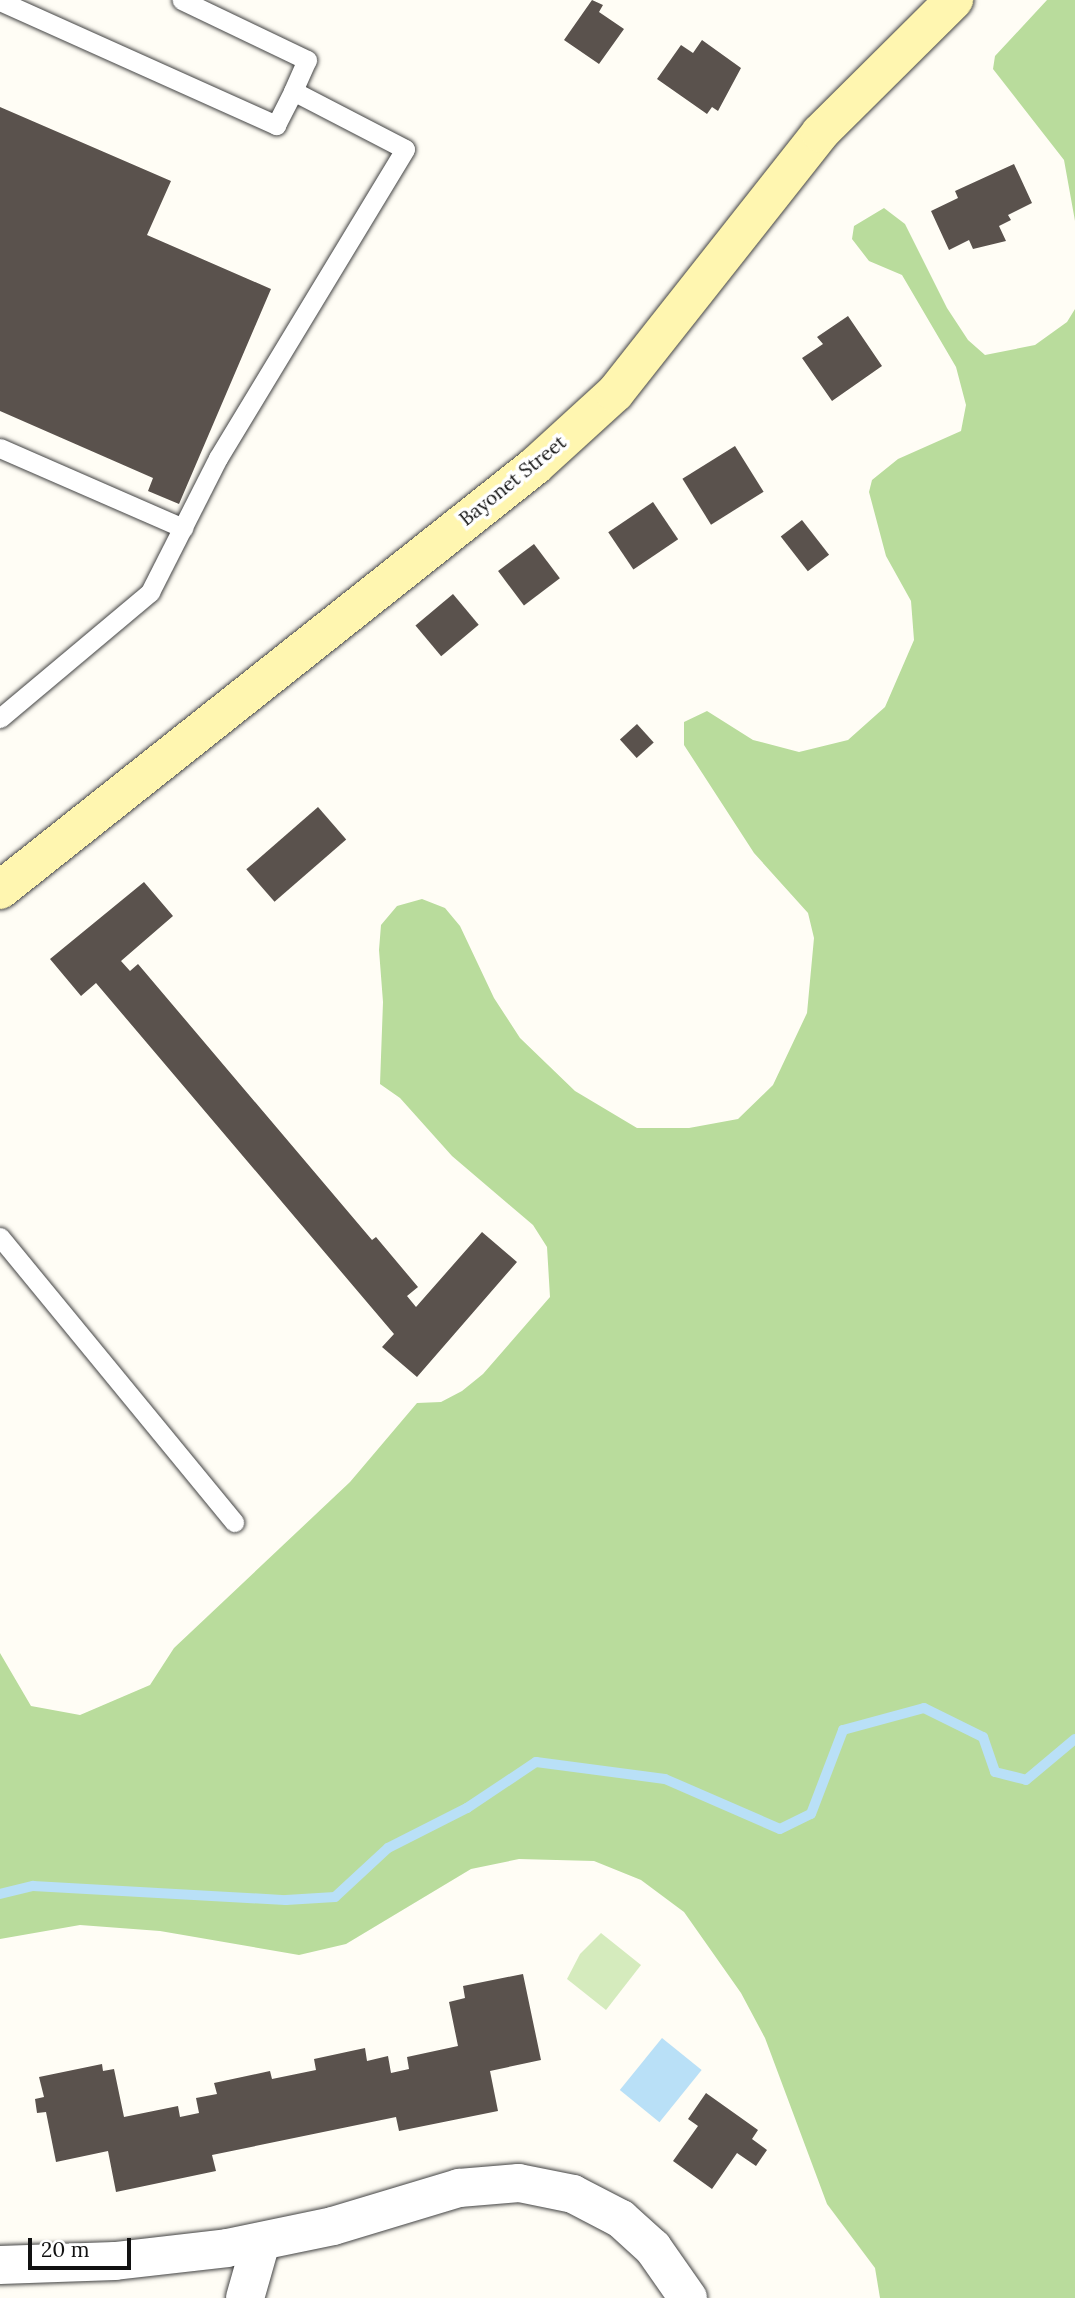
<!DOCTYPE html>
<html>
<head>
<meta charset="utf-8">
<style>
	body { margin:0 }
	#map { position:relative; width:1075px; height:2298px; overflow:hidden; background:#fffdf5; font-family:Lora,serif }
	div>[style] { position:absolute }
	.green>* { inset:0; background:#d5ebbd }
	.forest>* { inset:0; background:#b9dc9c }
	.water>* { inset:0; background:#b9e0f7; transform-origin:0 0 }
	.stream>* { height:10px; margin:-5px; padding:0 5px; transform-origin:5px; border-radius:5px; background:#b9e0f7 }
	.building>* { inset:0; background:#5a524d; transform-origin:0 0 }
	.roads { filter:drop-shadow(0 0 2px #444) drop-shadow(0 0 2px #444) }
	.lane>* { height:19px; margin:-9.5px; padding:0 9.5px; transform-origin:9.5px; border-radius:9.5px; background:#fff }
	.street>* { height:38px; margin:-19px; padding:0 19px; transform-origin:19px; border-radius:19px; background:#fff }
	.secondary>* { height:38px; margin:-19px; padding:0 19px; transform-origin:19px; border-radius:19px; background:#fff6b0 }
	span { translate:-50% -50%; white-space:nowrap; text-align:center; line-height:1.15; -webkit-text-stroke:7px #fff; paint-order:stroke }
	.street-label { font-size:19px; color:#111 }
	.scale { position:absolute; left:28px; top:2238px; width:103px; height:32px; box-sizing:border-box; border:4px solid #111; border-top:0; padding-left:9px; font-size:21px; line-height:24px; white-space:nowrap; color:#111; -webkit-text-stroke:5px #fff; paint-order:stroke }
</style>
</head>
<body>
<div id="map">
	<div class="green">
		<i style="clip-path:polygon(601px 1933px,641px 1965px,606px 2010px,567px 1979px,580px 1954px)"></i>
	</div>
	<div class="forest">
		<i style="clip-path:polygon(1047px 0,1075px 0,1075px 221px,1064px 160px,993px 69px,995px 56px)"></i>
		<i style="clip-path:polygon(884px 208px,905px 224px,947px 308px,968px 340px,985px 355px,1035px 345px,1067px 322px,1075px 309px,1075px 2298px,880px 2298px,875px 2268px,827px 2204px,765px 2038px,741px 1993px,684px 1912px,641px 1880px,594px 1861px,519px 1859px,471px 1869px,346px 1944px,299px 1955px,160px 1931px,80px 1925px,0 1939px,0 1653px,31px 1706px,80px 1715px,150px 1685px,174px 1648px,350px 1482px,417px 1403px,441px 1402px,462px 1391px,483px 1374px,550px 1297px,547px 1247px,533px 1225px,452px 1156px,400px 1098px,380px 1084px,383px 1002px,379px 950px,381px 925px,397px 906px,422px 899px,445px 908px,460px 926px,494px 998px,520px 1038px,575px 1091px,637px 1128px,689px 1128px,738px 1119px,773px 1085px,807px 1013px,814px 938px,808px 913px,754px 853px,684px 745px,684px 722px,707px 711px,753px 740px,799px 752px,848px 740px,885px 707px,914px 640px,911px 601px,886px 556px,869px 492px,872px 480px,898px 459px,961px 431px,966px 405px,956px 367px,902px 275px,869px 261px,852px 239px,854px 226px)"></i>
	</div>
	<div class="water">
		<i style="left:662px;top:2038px;width:51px;height:67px;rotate:39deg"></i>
	</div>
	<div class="stream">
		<i style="left:0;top:1894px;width:34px;rotate:-14deg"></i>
		<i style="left:33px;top:1886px;width:253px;rotate:3.2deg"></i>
		<i style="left:286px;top:1900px;width:49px;rotate:-3.5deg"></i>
		<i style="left:335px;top:1897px;width:72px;rotate:-42.8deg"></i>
		<i style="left:388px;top:1848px;width:89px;rotate:-26.9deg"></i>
		<i style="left:467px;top:1808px;width:83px;rotate:-33.7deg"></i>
		<i style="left:536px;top:1762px;width:130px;rotate:7.5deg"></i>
		<i style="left:665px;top:1779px;width:125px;rotate:23.5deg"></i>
		<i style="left:780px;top:1829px;width:34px;rotate:-26deg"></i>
		<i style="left:811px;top:1814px;width:90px;rotate:-69.1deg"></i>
		<i style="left:843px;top:1730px;width:84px;rotate:-15.2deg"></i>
		<i style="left:924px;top:1708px;width:66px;rotate:26.2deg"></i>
		<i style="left:983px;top:1737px;width:37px;rotate:71deg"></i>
		<i style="left:995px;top:1772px;width:32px;rotate:14deg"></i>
		<i style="left:1026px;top:1780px;width:64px;rotate:-39.9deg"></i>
	</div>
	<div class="building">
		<i style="clip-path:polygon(592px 0,603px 5px,599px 12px,624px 29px,599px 64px,564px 40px)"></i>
		<i style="clip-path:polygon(702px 40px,741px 68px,718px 111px,712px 107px,707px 114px,657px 79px,681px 45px,693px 53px)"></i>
		<i style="clip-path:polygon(0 107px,171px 181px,147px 235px,271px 289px,179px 504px,148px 491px,153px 478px,0 411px)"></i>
		<i style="clip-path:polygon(1014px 164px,1032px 203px,1008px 215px,1011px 220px,999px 226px,1006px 241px,973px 249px,969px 240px,949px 250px,931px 211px,958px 198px,955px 191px)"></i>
		<i style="clip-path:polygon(848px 316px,882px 366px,832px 401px,802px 358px,823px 344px,817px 337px)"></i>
		<i style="left:735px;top:446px;width:54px;height:62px;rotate:58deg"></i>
		<i style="left:653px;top:502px;width:45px;height:54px;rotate:56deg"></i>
		<i style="left:802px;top:520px;width:44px;height:27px;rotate:52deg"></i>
		<i style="left:534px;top:544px;width:43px;height:45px;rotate:53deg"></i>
		<i style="left:453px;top:594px;width:40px;height:49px;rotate:50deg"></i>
		<i style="left:637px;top:724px;width:25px;height:23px;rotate:48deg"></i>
		<i style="left:318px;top:807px;width:43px;height:95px;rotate:49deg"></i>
		<i style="clip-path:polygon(144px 882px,173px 916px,121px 961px,130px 971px,138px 964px,372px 1240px,376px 1237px,418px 1287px,407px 1296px,416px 1307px,482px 1232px,517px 1262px,417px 1377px,382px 1347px,394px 1334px,96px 983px,81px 996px,50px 959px)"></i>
		<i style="clip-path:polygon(523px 1974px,541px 2060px,490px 2071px,498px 2111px,399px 2131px,396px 2117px,212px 2155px,216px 2171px,116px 2192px,108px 2151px,56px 2162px,46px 2112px,37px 2113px,35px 2099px,44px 2097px,39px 2077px,102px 2064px,103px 2071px,114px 2069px,124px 2117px,178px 2106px,180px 2117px,199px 2113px,196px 2098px,217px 2094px,214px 2083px,270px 2071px,272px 2079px,316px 2070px,314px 2059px,365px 2048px,367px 2061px,388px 2056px,391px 2073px,409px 2069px,407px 2057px,458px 2046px,449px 2002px,465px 1998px,463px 1986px)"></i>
		<i style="clip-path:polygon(706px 2093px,758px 2130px,752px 2139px,767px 2150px,756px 2166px,737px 2153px,712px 2189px,673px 2161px,698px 2126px,688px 2119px)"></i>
	</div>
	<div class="roads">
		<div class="lane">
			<i style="left:0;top:1px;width:303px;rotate:24.2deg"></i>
			<i style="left:276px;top:125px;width:38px;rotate:-63deg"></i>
			<i style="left:0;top:448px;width:200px;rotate:23.6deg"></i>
			<i style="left:0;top:718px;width:196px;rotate:-40deg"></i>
			<i style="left:150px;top:592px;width:150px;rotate:-63.1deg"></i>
			<i style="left:218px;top:458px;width:361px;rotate:-58.8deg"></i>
			<i style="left:405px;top:149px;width:126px;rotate:-152.6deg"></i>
			<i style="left:293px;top:91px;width:34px;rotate:-66deg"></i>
			<i style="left:307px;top:60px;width:139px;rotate:-154.4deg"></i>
			<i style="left:0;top:1237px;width:369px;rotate:50.6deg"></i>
		</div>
		<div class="street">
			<i style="left:0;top:2265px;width:115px;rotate:-2deg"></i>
			<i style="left:115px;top:2261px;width:113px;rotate:-6.6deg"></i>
			<i style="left:227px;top:2248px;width:108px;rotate:-11.7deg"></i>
			<i style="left:333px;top:2226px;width:132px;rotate:-16.8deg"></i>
			<i style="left:459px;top:2188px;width:60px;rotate:-4.8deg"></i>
			<i style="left:519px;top:2183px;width:55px;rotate:11.5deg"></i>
			<i style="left:573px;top:2194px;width:54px;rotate:27.5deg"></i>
			<i style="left:621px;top:2219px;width:43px;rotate:42.2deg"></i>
			<i style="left:653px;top:2248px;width:61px;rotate:55deg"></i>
			<i style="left:245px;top:2298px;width:58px;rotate:-74.1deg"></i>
		</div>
		<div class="secondary">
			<i style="left:0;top:890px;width:683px;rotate:-38.4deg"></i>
			<i style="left:535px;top:466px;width:108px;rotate:-42.4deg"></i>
			<i style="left:615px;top:393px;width:331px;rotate:-51.7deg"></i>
			<i style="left:820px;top:133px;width:189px;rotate:-44.8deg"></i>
		</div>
	</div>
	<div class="street-label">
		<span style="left:513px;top:481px;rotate:-39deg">Bayonet Street</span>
	</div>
	<div class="scale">20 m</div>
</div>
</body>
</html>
